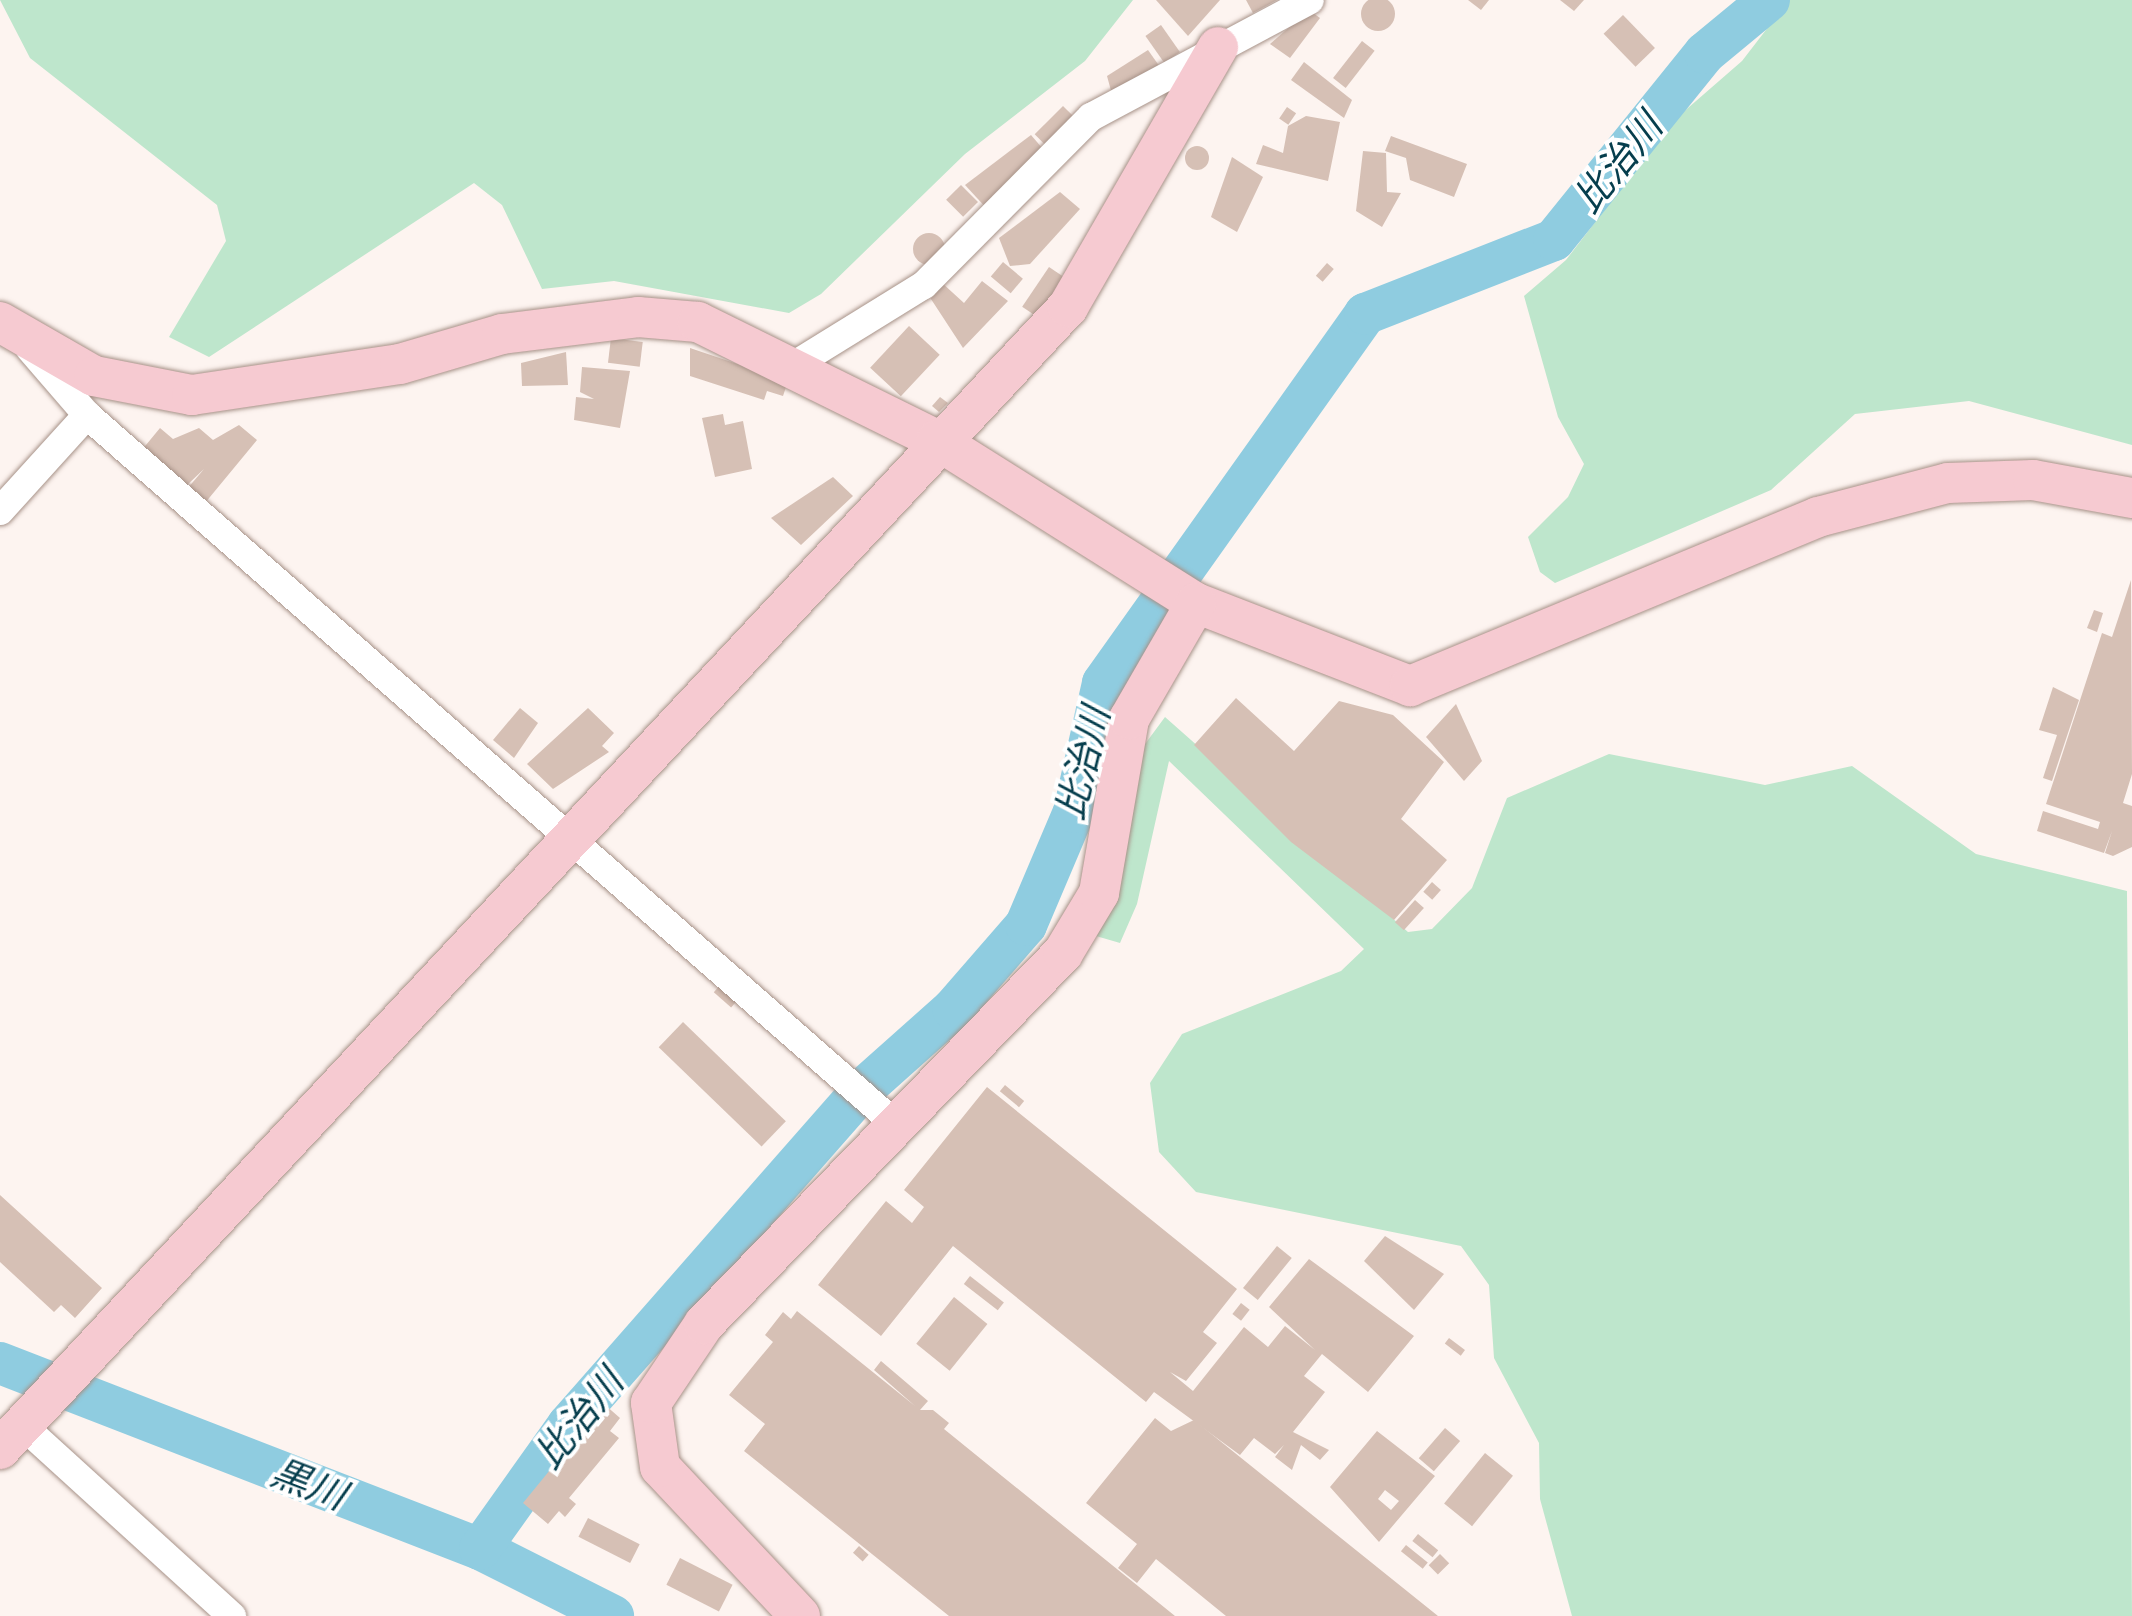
<!DOCTYPE html>
<html>
<head>
<meta charset="utf-8">
<style>
	body { margin:0 }
	#map { position:relative; width:2132px; height:1616px; overflow:hidden; background:#fdf4f0; font-family:"Golos Text","Noto Sans JP",sans-serif }
	div>[style] { position:absolute }
	.green>* { inset:0; background:#bee6cc }
	.river>* { height:42px; margin:-21px; padding:0 21px; transform-origin:21px; border-radius:21px; background:#8fcce0 }
	.building>* { inset:0; background:#d6c0b5; transform-origin:0 0 }
	.round { border-radius:50% }
	.roads { filter:drop-shadow(0 0 2px #a79288) drop-shadow(0 0 2px #a79288) }
	.street>* { height:28px; margin:-14px; padding:0 14px; transform-origin:14px; border-radius:14px; background:#fff }
	.secondary>* { height:40px; margin:-20px; padding:0 20px; transform-origin:20px; border-radius:20px; background:#f6cad1 }
	span { translate:-50% -50%; white-space:nowrap; text-align:center; line-height:1.15; -webkit-text-stroke:8px #fff; paint-order:stroke }
	.water-label { font-size:38px; color:#063e4d; font-style:italic }
</style>
</head>
<body>
<div id="map">
	<div class="green">
		<i style="clip-path:polygon(0 0,1133px 0,1085px 61px,965px 154px,821px 294px,789px 313px,614px 281px,542px 289px,502px 205px,474px 183px,209px 357px,169px 337px,226px 241px,217px 205px,30px 58px)"></i>
		<i style="clip-path:polygon(1789px 0,2132px 0,2132px 445px,1969px 401px,1855px 414px,1771px 490px,1555px 583px,1540px 572px,1528px 537px,1568px 497px,1584px 464px,1558px 417px,1524px 296px,1566px 260px,1673px 121px,1742px 61px)"></i>
		<i style="clip-path:polygon(1165px 717px,1408px 932px,1432px 929px,1472px 888px,1507px 798px,1609px 754px,1765px 785px,1852px 766px,1976px 854px,2127px 891px,2132px 1616px,1572px 1616px,1540px 1499px,1539px 1443px,1494px 1358px,1489px 1285px,1461px 1246px,1196px 1192px,1159px 1152px,1150px 1083px,1182px 1034px,1341px 971px,1364px 949px,1169px 761px,1137px 904px,1120px 943px,1096px 936px,1134px 759px)"></i>
	</div>
	<div class="river">
		<i style="left:0;top:1363px;width:515px;rotate:21.18deg"></i>
		<i style="left:480px;top:1549px;width:149px;rotate:26.7deg"></i>
		<i style="left:480px;top:1549px;width:152px;rotate:-54.6deg"></i>
		<i style="left:568px;top:1425px;width:444px;rotate:-48.7deg"></i>
		<i style="left:861px;top:1091px;width:123px;rotate:-41.7deg"></i>
		<i style="left:953px;top:1009px;width:111px;rotate:-49deg"></i>
		<i style="left:1026px;top:925px;width:123px;rotate:-67deg"></i>
		<i style="left:1074px;top:812px;width:132px;rotate:-77.3deg"></i>
		<i style="left:1103px;top:683px;width:453px;rotate:-54.6deg"></i>
		<i style="left:1365px;top:314px;width:203px;rotate:-21.4deg"></i>
		<i style="left:1554px;top:240px;width:240px;rotate:-51.1deg"></i>
		<i style="left:1705px;top:53px;width:83px;rotate:-39.6deg"></i>
	</div>
	<div class="building">
		<i class="round" style="left:1361px;top:-3px;width:34px;height:34px"></i>
		<i style="clip-path:polygon(1156px 0,1220px 0,1188px 36px)"></i>
		<i style="clip-path:polygon(1246px 0,1277px 0,1253px 13px)"></i>
		<i style="clip-path:polygon(1468px 0,1489px 0,1481px 10px)"></i>
		<i style="clip-path:polygon(1560px 0,1584px 0,1574px 11px)"></i>
		<i style="clip-path:polygon(1309px 10px,1320px 18px,1290px 58px,1270px 44px)"></i>
		<i style="left:1623px;top:15px;width:46px;height:27px;rotate:46deg"></i>
		<i style="left:1161px;top:25px;width:33px;height:19px;rotate:55deg"></i>
		<i style="left:1362px;top:41px;width:16px;height:47px;rotate:38deg"></i>
		<i style="clip-path:polygon(1148px 50px,1160px 67px,1113px 98px,1107px 76px)"></i>
		<i style="clip-path:polygon(1304px 62px,1352px 100px,1344px 118px,1291px 80px)"></i>
		<i style="left:1063px;top:106px;width:21px;height:40px;rotate:45deg"></i>
		<i style="left:1287px;top:107px;width:11px;height:14px;rotate:34deg"></i>
		<i style="clip-path:polygon(1306px 116px,1340px 122px,1328px 181px,1256px 164px,1263px 145px,1283px 153px,1288px 126px)"></i>
		<i style="clip-path:polygon(1031px 135px,1043px 149px,989px 211px,965px 185px)"></i>
		<i style="clip-path:polygon(1391px 136px,1467px 164px,1454px 197px,1410px 180px,1406px 158px,1385px 151px)"></i>
		<i class="round" style="left:1185px;top:146px;width:24px;height:24px"></i>
		<i style="clip-path:polygon(1363px 151px,1386px 153px,1387px 192px,1401px 193px,1382px 227px,1356px 211px)"></i>
		<i style="clip-path:polygon(1232px 157px,1263px 177px,1237px 232px,1211px 217px)"></i>
		<i style="left:961px;top:185px;width:24px;height:21px;rotate:45deg"></i>
		<i style="clip-path:polygon(1060px 192px,1080px 209px,1030px 264px,1010px 266px,999px 238px)"></i>
		<i class="round" style="left:913px;top:233px;width:32px;height:32px"></i>
		<i style="left:1003px;top:262px;width:26px;height:19px;rotate:40deg"></i>
		<i style="left:1327px;top:263px;width:9px;height:17px;rotate:41deg"></i>
		<i style="left:1049px;top:267px;width:22px;height:48px;rotate:34deg"></i>
		<i style="clip-path:polygon(982px 281px,1008px 301px,963px 348px,929px 296px,941px 282px,964px 303px)"></i>
		<i style="left:909px;top:326px;width:42px;height:57px;rotate:43deg"></i>
		<i style="left:611px;top:338px;width:32px;height:25px;rotate:7deg"></i>
		<i style="clip-path:polygon(690px 348px,788px 381px,783px 396px,767px 391px,764px 400px,690px 376px)"></i>
		<i style="clip-path:polygon(566px 352px,568px 385px,522px 386px,521px 363px)"></i>
		<i style="clip-path:polygon(582px 367px,630px 371px,620px 428px,574px 420px,576px 397px,594px 399px,580px 392px)"></i>
		<i style="clip-path:polygon(940px 397px,948px 403px,939px 412px,932px 406px)"></i>
		<i style="clip-path:polygon(723px 414px,725px 425px,743px 421px,752px 469px,715px 477px,702px 418px)"></i>
		<i style="clip-path:polygon(239px 425px,257px 440px,205px 503px,187px 489px,204px 469px,185px 487px,141px 451px,160px 428px,173px 439px,199px 428px,213px 440px)"></i>
		<i style="clip-path:polygon(833px 477px,853px 496px,801px 545px,771px 518px)"></i>
		<i style="clip-path:polygon(2131px 580px,2132px 774px,2123px 803px,2132px 806px,2132px 847px,2113px 856px,2105px 853px,2112px 831px,2104px 853px,2037px 831px,2043px 811px,2098px 829px,2100px 822px,2046px 804px,2102px 633px,2112px 637px)"></i>
		<i style="clip-path:polygon(2094px 610px,2103px 613px,2097px 632px,2087px 628px)"></i>
		<i style="clip-path:polygon(2053px 687px,2079px 700px,2052px 781px,2043px 778px,2057px 735px,2039px 730px)"></i>
		<i style="clip-path:polygon(1236px 698px,1294px 751px,1339px 701px,1393px 715px,1444px 762px,1401px 819px,1447px 860px,1394px 920px,1291px 842px,1194px 745px)"></i>
		<i style="clip-path:polygon(1456px 704px,1482px 761px,1464px 781px,1426px 737px)"></i>
		<i style="clip-path:polygon(520px 708px,538px 723px,514px 758px,493px 740px)"></i>
		<i style="clip-path:polygon(588px 708px,614px 733px,602px 746px,609px 752px,553px 789px,527px 764px)"></i>
		<i style="left:1432px;top:882px;width:12px;height:13px;rotate:42deg"></i>
		<i style="left:1415px;top:900px;width:12px;height:30px;rotate:42deg"></i>
		<i style="left:721px;top:984px;width:23px;height:11px;rotate:41deg"></i>
		<i style="left:683px;top:1022px;width:143px;height:35px;rotate:44deg"></i>
		<i style="left:1005px;top:1085px;width:25px;height:8px;rotate:40deg"></i>
		<i style="clip-path:polygon(987px 1087px,1237px 1289px,1203px 1332px,1217px 1343px,1186px 1381px,1170px 1372px,1193px 1391px,1244px 1327px,1268px 1347px,1285px 1326px,1315px 1350px,1269px 1307px,1309px 1259px,1414px 1336px,1368px 1392px,1322px 1354px,1304px 1376px,1325px 1392px,1293px 1432px,1329px 1450px,1320px 1460px,1301px 1445px,1292px 1470px,1275px 1457px,1284px 1445px,1275px 1454px,1254px 1438px,1240px 1455px,1154px 1392px,1146px 1402px,953px 1246px,881px 1336px,818px 1285px,886px 1201px,912px 1223px,924px 1207px,904px 1190px)"></i>
		<i style="clip-path:polygon(0 1195px,102px 1288px,75px 1318px,61px 1305px,54px 1312px,0 1262px)"></i>
		<i style="clip-path:polygon(1385px 1236px,1444px 1274px,1414px 1310px,1364px 1261px)"></i>
		<i style="left:1277px;top:1246px;width:19px;height:54px;rotate:39deg"></i>
		<i style="left:970px;top:1276px;width:43px;height:10px;rotate:38deg"></i>
		<i style="left:954px;top:1297px;width:43px;height:60px;rotate:39deg"></i>
		<i style="left:1241px;top:1303px;width:11px;height:14px;rotate:38deg"></i>
		<i style="clip-path:polygon(797px 1311px,915px 1406px,874px 1370px,881px 1361px,928px 1401px,920px 1410px,933px 1410px,949px 1423px,944px 1429px,1175px 1616px,949px 1616px,744px 1451px,765px 1424px,729px 1395px,773px 1342px,765px 1335px,783px 1312px,791px 1319px)"></i>
		<i style="left:1449px;top:1338px;width:20px;height:7px;rotate:37deg"></i>
		<i style="clip-path:polygon(604px 1404px,620px 1418px,610px 1431px,619px 1438px,569px 1498px,576px 1504px,565px 1517px,559px 1511px,548px 1524px,523px 1503px)"></i>
		<i style="clip-path:polygon(1155px 1418px,1171px 1431px,1194px 1420px,1438px 1616px,1226px 1616px,1156px 1559px,1137px 1583px,1118px 1568px,1137px 1544px,1086px 1503px)"></i>
		<i style="left:1445px;top:1428px;width:20px;height:40px;rotate:41deg"></i>
		<i style="clip-path:polygon(evenodd,1377px 1431px,1435px 1476px,1379px 1542px,1330px 1487px,1377px 1431px,1385px 1490px,1399px 1501px,1391px 1510px,1378px 1499px,1385px 1490px)"></i>
		<i style="left:1485px;top:1453px;width:36px;height:65px;rotate:39deg"></i>
		<i style="left:588px;top:1518px;width:58px;height:21px;rotate:27deg"></i>
		<i style="left:1418px;top:1534px;width:26px;height:9px;rotate:39deg"></i>
		<i style="left:1406px;top:1545px;width:28px;height:8px;rotate:39deg"></i>
		<i style="left:859px;top:1546px;width:13px;height:9px;rotate:42deg"></i>
		<i style="left:1440px;top:1554px;width:13px;height:16px;rotate:45deg"></i>
		<i style="left:680px;top:1558px;width:59px;height:30px;rotate:27deg"></i>
	</div>
	<div class="roads">
		<div class="street">
			<i style="left:30px;top:349px;width:87px;rotate:49.2deg"></i>
			<i style="left:87px;top:415px;width:1071px;rotate:41.25deg"></i>
			<i style="left:791px;top:367px;width:156px;rotate:-31.7deg"></i>
			<i style="left:924px;top:285px;width:237px;rotate:-45.2deg"></i>
			<i style="left:1091px;top:117px;width:248px;rotate:-28.1deg"></i>
			<i style="left:0;top:511px;width:130px;rotate:-47.8deg"></i>
			<i style="left:22px;top:1425px;width:284px;rotate:42.3deg"></i>
		</div>
		<div class="secondary">
			<i style="left:0;top:322px;width:108px;rotate:29.9deg"></i>
			<i style="left:94px;top:376px;width:100px;rotate:11deg"></i>
			<i style="left:192px;top:395px;width:210px;rotate:-8.5deg"></i>
			<i style="left:400px;top:364px;width:106px;rotate:-16.4deg"></i>
			<i style="left:502px;top:334px;width:137px;rotate:-7.1deg"></i>
			<i style="left:638px;top:317px;width:60px;rotate:4.8deg"></i>
			<i style="left:698px;top:322px;width:267px;rotate:26.3deg"></i>
			<i style="left:937px;top:440px;width:306px;rotate:32.2deg"></i>
			<i style="left:1196px;top:603px;width:230px;rotate:21.2deg"></i>
			<i style="left:1410px;top:686px;width:442px;rotate:-22.5deg"></i>
			<i style="left:1818px;top:517px;width:134px;rotate:-14.7deg"></i>
			<i style="left:1948px;top:483px;width:85px;rotate:-2deg"></i>
			<i style="left:2033px;top:480px;width:101px;rotate:10.3deg"></i>
			<i style="left:0;top:1449px;width:1564px;rotate:-46.92deg"></i>
			<i style="left:1068px;top:307px;width:300px;rotate:-60deg"></i>
			<i style="left:800px;top:1616px;width:204px;rotate:-133.2deg"></i>
			<i style="left:660px;top:1467px;width:65px;rotate:-98deg"></i>
			<i style="left:651px;top:1403px;width:95px;rotate:-56.1deg"></i>
			<i style="left:704px;top:1324px;width:516px;rotate:-45.94deg"></i>
			<i style="left:1063px;top:953px;width:70px;rotate:-59deg"></i>
			<i style="left:1099px;top:893px;width:177px;rotate:-80.2deg"></i>
			<i style="left:1129px;top:719px;width:134px;rotate:-60deg"></i>
		</div>
	</div>
	<div class="water-label">
		<span style="left:1617px;top:162px;rotate:-51deg">比治川</span>
		<span style="left:1082px;top:763px;rotate:-76deg">比治川</span>
		<span style="left:578px;top:1418px;rotate:-51deg">比治川</span>
		<span style="left:309px;top:1483px;rotate:21deg">黒川</span>
	</div>
</div>
</body>
</html>
